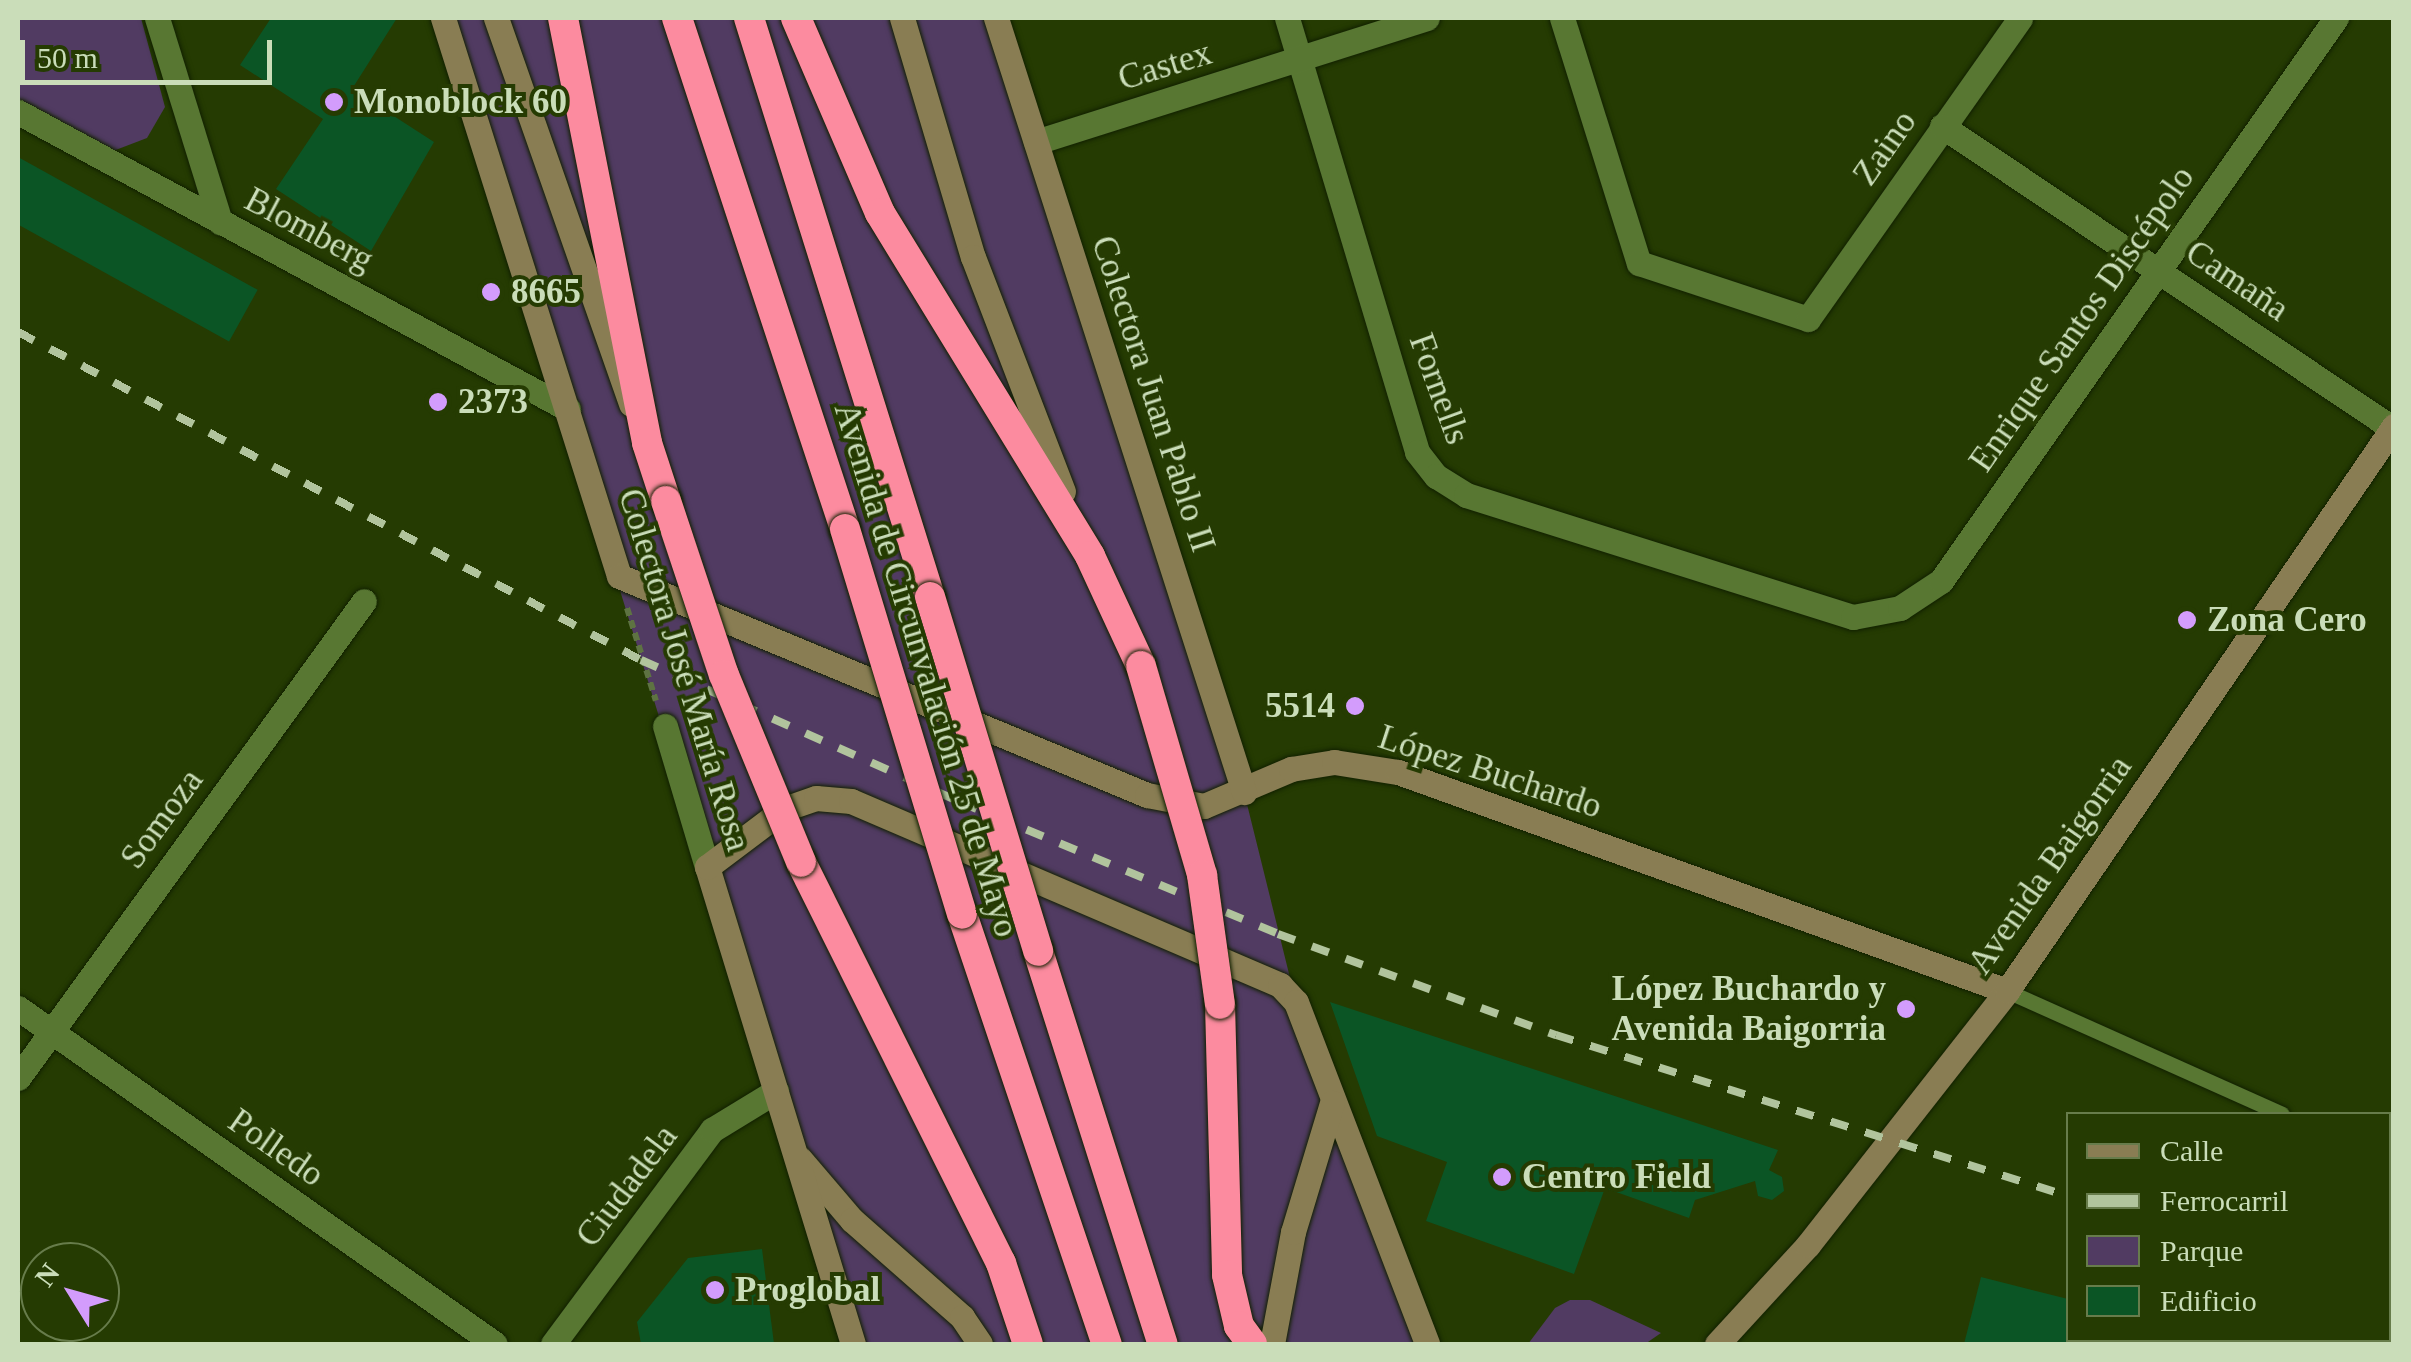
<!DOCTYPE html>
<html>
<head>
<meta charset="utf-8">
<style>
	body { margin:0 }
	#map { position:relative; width:2411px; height:1362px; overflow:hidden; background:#253b02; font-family:Georgia,serif }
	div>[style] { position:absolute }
	.green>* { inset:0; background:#513b62 }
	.building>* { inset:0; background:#0b5525; transform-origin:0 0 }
	.path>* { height:6px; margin-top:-3px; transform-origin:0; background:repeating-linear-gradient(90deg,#5e7342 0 8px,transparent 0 13px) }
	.roads { filter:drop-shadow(0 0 2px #112000) drop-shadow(0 0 2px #112000) }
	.lane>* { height:15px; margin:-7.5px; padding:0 7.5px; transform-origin:7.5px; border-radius:7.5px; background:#587732 }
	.street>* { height:25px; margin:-12.5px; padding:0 12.5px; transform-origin:12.5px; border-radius:12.5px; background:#587732 }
	.secondary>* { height:25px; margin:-12.5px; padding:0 12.5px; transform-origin:12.5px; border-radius:12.5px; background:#897d53 }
	.highway>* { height:30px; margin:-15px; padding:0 15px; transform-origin:15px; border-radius:15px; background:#fc8b9f }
	.rail>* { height:8px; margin-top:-4px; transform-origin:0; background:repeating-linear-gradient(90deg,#b1c49d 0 18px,transparent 0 36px) }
	.bridges { filter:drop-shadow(0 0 2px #112000) drop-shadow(0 0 2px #112000) }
	.highway-bridge>* { height:30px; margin:-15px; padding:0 15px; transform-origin:15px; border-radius:15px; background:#fc8b9f }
	.dots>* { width:28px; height:28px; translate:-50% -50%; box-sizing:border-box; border:5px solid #253b02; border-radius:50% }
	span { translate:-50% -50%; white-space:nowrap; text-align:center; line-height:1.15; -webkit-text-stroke:8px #253b02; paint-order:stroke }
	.street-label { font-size:35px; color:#caddb9 }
	.poi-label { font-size:35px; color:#caddb9; font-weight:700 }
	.left { translate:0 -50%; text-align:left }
	.right { translate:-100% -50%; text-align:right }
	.frame { position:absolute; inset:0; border:20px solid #caddb9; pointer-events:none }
	.legend { position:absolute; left:2066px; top:1112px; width:325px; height:230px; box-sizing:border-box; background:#253b02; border:2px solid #677c4b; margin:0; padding:12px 18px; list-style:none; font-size:30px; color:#caddb9 }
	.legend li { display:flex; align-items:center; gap:20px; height:50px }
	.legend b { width:50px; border:2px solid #677c4b }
	.north { position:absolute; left:20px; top:1242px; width:100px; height:100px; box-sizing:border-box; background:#253b02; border:2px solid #677c4b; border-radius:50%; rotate:307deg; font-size:28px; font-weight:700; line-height:40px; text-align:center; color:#caddb9 }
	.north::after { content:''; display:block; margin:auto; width:35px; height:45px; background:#d39cfc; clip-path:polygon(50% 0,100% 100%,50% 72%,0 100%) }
	.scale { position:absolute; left:20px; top:40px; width:252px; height:45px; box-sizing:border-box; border:5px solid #caddb9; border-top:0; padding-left:12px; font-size:30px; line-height:35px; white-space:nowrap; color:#caddb9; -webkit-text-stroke:8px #253b02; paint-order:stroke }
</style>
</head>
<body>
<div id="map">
	<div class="green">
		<i style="clip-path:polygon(18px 18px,141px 18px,165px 107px,147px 138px,113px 151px,18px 100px)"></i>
		<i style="clip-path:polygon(443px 18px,996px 18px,1244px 792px,1296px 1002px,1427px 1344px,853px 1344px)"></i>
		<i style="clip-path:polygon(1570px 1300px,1590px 1300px,1661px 1333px,1645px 1344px,1528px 1344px,1555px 1308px)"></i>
	</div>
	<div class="building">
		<i style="clip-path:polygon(271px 18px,397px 18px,352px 89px,434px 142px,371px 251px,276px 189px,323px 119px,240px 65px)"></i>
		<i style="left:18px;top:157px;width:274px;height:59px;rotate:29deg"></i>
		<i style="clip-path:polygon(1330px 1002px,1778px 1150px,1769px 1170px,1782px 1177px,1784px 1191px,1772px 1200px,1758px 1196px,1755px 1181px,1695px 1200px,1689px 1218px,1605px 1188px,1574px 1274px,1426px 1221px,1447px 1162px,1377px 1136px)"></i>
		<i style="clip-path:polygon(762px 1249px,774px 1344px,641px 1344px,637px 1322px,688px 1258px)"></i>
		<i style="clip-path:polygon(1981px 1277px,2068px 1299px,2068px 1344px,1964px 1344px)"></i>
	</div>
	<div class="path">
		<i style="left:627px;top:608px;width:97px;rotate:72.7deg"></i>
	</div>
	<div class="roads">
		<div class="lane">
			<i style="left:2007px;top:991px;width:301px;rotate:24.1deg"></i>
			<i style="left:2388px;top:1157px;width:6px;rotate:18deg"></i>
		</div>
		<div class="street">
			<i style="left:157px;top:18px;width:214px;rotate:72.8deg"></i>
			<i style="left:1287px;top:18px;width:453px;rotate:73.3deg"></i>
			<i style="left:1417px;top:452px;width:31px;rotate:52deg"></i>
			<i style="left:1436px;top:476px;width:36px;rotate:32deg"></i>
			<i style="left:1466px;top:495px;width:406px;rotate:17.5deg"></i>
			<i style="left:1853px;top:617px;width:48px;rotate:-10.8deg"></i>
			<i style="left:1900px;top:608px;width:49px;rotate:-33.4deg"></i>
			<i style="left:1941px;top:581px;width:688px;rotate:-54.95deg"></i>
			<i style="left:1562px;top:18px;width:257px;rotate:72.6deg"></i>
			<i style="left:1639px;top:263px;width:178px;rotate:18.3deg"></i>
			<i style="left:1808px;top:319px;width:368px;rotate:-54.8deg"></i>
			<i style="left:18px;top:112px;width:625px;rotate:28.37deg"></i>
			<i style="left:1942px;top:126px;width:542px;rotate:33.87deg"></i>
			<i style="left:1036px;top:142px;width:410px;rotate:-17.6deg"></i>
			<i style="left:665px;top:726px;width:147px;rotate:73.4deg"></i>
			<i style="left:18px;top:1008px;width:583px;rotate:35.16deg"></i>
			<i style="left:18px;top:1078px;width:589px;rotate:-54.04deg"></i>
			<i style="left:553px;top:1344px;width:267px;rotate:-53.4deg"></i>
			<i style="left:712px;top:1130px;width:75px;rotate:-31.4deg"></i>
		</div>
		<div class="secondary">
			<i style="left:443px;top:18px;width:585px;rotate:72.49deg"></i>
			<i style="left:619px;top:576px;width:572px;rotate:22.53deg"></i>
			<i style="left:1147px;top:795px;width:58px;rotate:10.9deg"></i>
			<i style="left:1204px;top:806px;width:95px;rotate:-23deg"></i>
			<i style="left:1291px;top:769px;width:44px;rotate:-9.2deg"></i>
			<i style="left:1334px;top:762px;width:65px;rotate:8.9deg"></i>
			<i style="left:1398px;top:772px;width:647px;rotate:19.78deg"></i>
			<i style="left:496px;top:18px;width:409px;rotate:70.7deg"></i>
			<i style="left:902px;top:18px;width:249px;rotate:73.5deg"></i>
			<i style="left:973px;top:257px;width:251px;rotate:69deg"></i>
			<i style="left:996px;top:18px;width:813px;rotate:72.23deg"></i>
			<i style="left:800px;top:1159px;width:80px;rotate:49.6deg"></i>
			<i style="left:852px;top:1220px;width:147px;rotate:41.4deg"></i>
			<i style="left:962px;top:1317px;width:32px;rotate:56deg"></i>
			<i style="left:853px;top:1344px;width:499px;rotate:-107deg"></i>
			<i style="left:707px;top:867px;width:96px;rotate:-37deg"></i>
			<i style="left:784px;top:809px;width:34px;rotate:-19deg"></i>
			<i style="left:816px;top:798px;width:35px;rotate:5deg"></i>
			<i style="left:851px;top:801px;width:467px;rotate:23.2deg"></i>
			<i style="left:1280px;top:985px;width:23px;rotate:47deg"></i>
			<i style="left:1296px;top:1002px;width:366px;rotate:69deg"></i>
			<i style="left:1272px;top:1344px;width:114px;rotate:-79.4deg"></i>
			<i style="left:1293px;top:1232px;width:135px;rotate:-73.2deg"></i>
			<i style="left:1717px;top:1344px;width:134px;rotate:-47.4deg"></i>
			<i style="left:1808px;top:1245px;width:323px;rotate:-51.9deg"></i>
			<i style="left:2007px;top:991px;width:685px;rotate:-55.59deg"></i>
		</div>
		<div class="highway">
			<i style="left:563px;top:18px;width:433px;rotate:78.8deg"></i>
			<i style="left:647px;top:443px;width:61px;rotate:71.9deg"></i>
			<i style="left:677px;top:18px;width:538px;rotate:71.8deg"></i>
			<i style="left:749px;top:18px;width:607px;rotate:72.64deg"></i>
			<i style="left:796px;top:18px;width:212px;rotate:66.7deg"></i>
			<i style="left:880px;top:213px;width:402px;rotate:58.5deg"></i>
			<i style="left:1090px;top:556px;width:121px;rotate:65.1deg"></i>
			<i style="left:801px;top:862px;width:448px;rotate:63.5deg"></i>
			<i style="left:1001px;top:1263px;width:85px;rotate:71.6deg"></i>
			<i style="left:962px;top:914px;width:454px;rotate:71.4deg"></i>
			<i style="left:1038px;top:951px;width:412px;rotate:72.4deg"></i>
			<i style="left:1220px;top:1004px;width:271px;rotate:88.5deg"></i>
			<i style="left:1227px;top:1275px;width:52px;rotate:76.8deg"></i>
			<i style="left:1239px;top:1326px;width:22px;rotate:54deg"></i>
		</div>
	</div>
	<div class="rail">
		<i style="left:18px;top:332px;width:704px;rotate:27.77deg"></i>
		<i style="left:641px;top:660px;width:349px;rotate:24deg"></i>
		<i style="left:960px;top:802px;width:344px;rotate:22.5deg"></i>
		<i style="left:1278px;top:934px;width:296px;rotate:20deg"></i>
		<i style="left:1556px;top:1035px;width:537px;rotate:17.46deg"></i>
		<i style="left:2388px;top:1284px;width:6px;rotate:9deg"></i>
	</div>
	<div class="bridges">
		<div class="highway-bridge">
			<i style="left:666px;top:501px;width:183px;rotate:71.6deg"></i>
			<i style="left:724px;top:675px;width:202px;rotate:67.6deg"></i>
			<i style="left:845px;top:529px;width:402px;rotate:73.1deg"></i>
			<i style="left:930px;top:597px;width:370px;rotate:73deg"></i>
			<i style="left:1141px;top:666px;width:218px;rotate:73.7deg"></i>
			<i style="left:1202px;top:875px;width:130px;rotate:82.1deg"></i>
		</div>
	</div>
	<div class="dots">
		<i style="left:334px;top:102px;background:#d39cfc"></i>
		<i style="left:491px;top:292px;background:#d39cfc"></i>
		<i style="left:438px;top:402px;background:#d39cfc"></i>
		<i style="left:2187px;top:620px;background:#d39cfc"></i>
		<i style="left:1355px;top:706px;background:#d39cfc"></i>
		<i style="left:1906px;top:1009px;background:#d39cfc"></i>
		<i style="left:1502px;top:1177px;background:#d39cfc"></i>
		<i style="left:715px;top:1290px;background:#d39cfc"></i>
	</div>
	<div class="street-label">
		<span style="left:1165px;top:66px;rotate:-17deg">Castex</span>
		<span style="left:1885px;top:148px;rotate:-55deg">Zaino</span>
		<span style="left:309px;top:230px;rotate:28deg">Blomberg</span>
		<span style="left:2237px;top:281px;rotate:34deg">Camaña</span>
		<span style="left:2082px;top:319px;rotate:-55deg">Enrique Santos Discépolo</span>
		<span style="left:1439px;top:389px;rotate:70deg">Fornells</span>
		<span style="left:1153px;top:394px;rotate:72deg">Colectora Juan Pablo II</span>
		<span style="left:684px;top:670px;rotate:73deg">Colectora José María Rosa</span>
		<span style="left:926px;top:670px;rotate:73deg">Avenida de Circunvalación 25 de Mayo</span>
		<span style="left:1490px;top:772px;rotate:18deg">López Buchardo</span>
		<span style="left:162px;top:819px;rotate:-54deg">Somoza</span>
		<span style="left:2050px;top:865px;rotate:-55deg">Avenida Baigorria</span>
		<span style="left:276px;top:1148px;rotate:35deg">Polledo</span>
		<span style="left:627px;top:1186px;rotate:-53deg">Ciudadela</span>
	</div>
	<div class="poi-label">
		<span class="left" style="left:354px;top:102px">Monoblock 60</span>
		<span class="left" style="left:511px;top:292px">8665</span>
		<span class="left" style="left:458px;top:402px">2373</span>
		<span class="left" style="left:2207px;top:620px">Zona Cero</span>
		<span class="right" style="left:1335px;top:706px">5514</span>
		<span class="right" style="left:1886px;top:1009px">López Buchardo y<br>Avenida Baigorria</span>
		<span class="left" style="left:1522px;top:1177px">Centro Field</span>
		<span class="left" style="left:735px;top:1290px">Proglobal</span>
	</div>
	<div class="frame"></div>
	<ul class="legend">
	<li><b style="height:12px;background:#897d53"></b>Calle</li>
	<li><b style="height:12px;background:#b1c49d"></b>Ferrocarril</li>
	<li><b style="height:28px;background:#513b62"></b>Parque</li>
	<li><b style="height:28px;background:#0b5525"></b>Edificio</li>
	</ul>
	<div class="north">N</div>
	<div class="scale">50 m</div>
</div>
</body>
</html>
